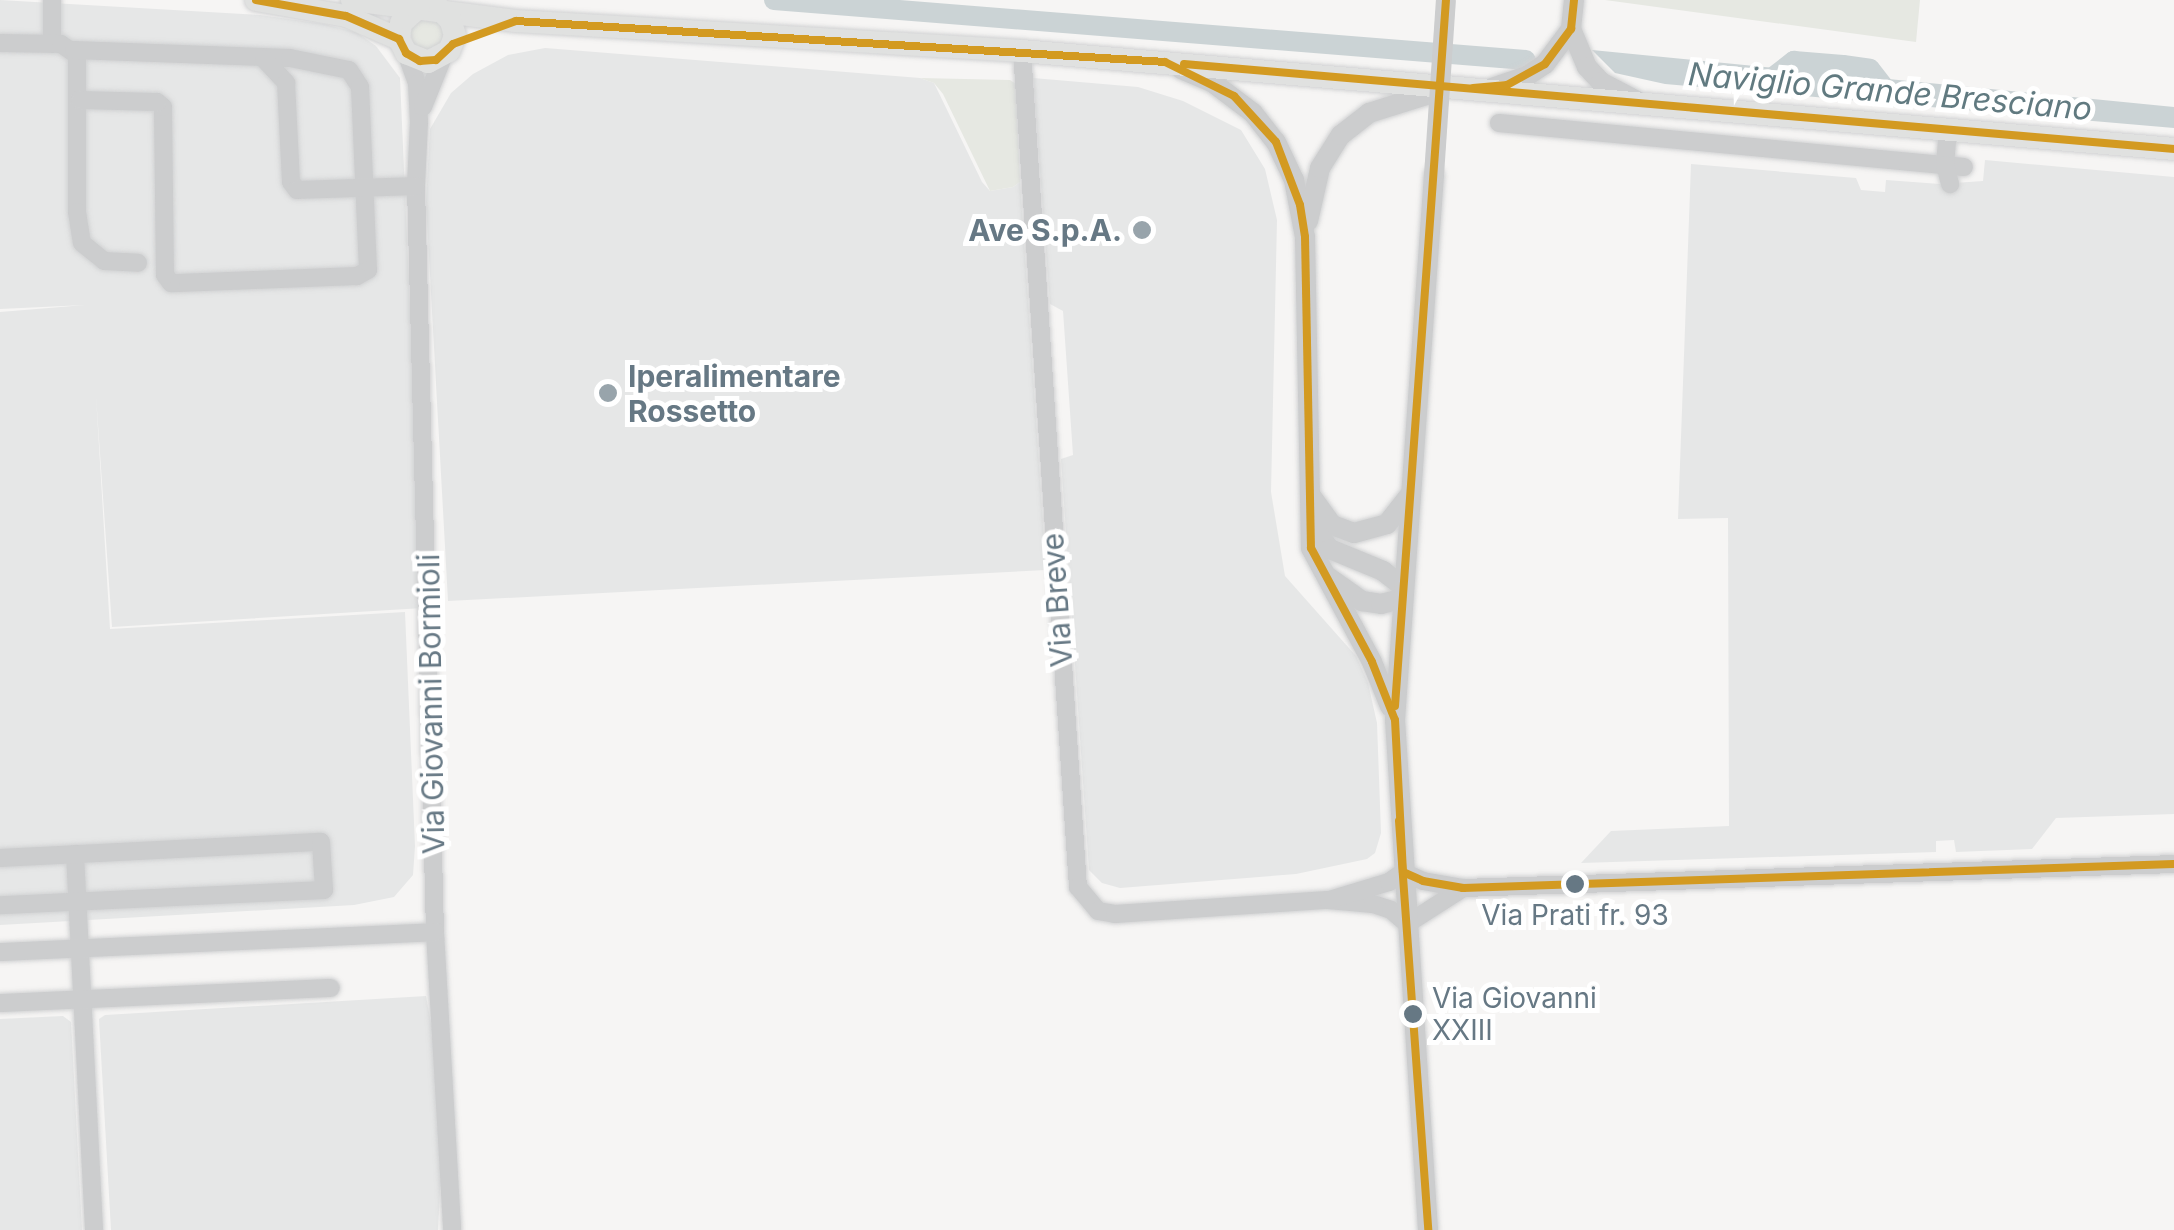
<!DOCTYPE html>
<html>
<head>
<meta charset="utf-8">
<style>
	body { margin:0 }
	#map { position:relative; width:2174px; height:1230px; overflow:hidden; background:#f6f5f4; font-family:Inter,sans-serif }
	div>[style] { position:absolute }
	.built>* { inset:0; background:#e6e7e7 }
	.green>* { inset:0; background:#e6e8e2 }
	.round { border-radius:50% }
	.water>* { inset:0; background:#cbd3d5 }
	.canal>* { height:20px; margin:-10px; padding:0 10px; transform-origin:10px; border-radius:10px; background:#cbd3d5 }
	.roads { filter:drop-shadow(0 0 2px #d1d2d3) drop-shadow(0 0 2px #d1d2d3) }
	.minor>* { height:18px; margin:-9px; padding:0 9px; transform-origin:9px; border-radius:9px; background:#cccdce }
	.tertiary>* { height:20px; margin:-10px; padding:0 10px; transform-origin:10px; border-radius:10px; background:#cccdce }
	.secondary>* { height:22px; margin:-11px; padding:0 11px; transform-origin:11px; border-radius:11px; background:#e0e1e0 }
	.tertiary-bridge>* { height:20px; margin:-10px; padding:0 10px; transform-origin:10px; border-radius:10px; background:#cccdce }
	.bus-1>* { height:8px; margin:-4px; padding:0 4px; transform-origin:4px; border-radius:4px; background:#d39a21 }
	.dots>* { width:28px; height:28px; translate:-50% -50%; box-sizing:border-box; border:5px solid #fff; border-radius:50% }
	span { translate:-50% -50%; white-space:nowrap; text-align:center; line-height:1.15; -webkit-text-stroke:10px #fff; paint-order:stroke }
	.bus-label { font-size:28px; color:#667884 }
	.left { translate:0 -50%; text-align:left }
	.poi-label { font-size:30px; color:#667884; font-weight:700 }
	.right { translate:-100% -50%; text-align:right }
	.street-label { font-size:30px; color:#667884 }
	.water-label { font-size:32px; color:#617a80; font-style:italic }
</style>
</head>
<body>
<div id="map">
	<div class="built">
		<i style="clip-path:polygon(0 0,260px 15px,324px 24px,356px 32px,376px 46px,400px 78px,423px 608px,112px 627px,96px 396px,110px 629px,405px 612px,415px 846px,413px 875px,394px 897px,354px 905px,0 925px,0 312px,85px 305px,0 309px)"></i>
		<i style="clip-path:polygon(545px 48px,920px 78px,934px 83px,982px 182px,990px 191px,1013px 187px,1020px 182px,1046px 570px,448px 601px,426px 202px,430px 129px,451px 93px,473px 74px,508px 55px)"></i>
		<i style="clip-path:polygon(1033px 78px,1138px 87px,1183px 101px,1241px 130px,1265px 169px,1277px 220px,1271px 492px,1285px 576px,1356px 656px,1368px 683px,1377px 723px,1381px 833px,1375px 853px,1367px 859px,1296px 874px,1120px 888px,1102px 883px,1089px 870px,1061px 459px,1073px 455px,1063px 311px,1050px 304px)"></i>
		<i style="clip-path:polygon(1985px 160px,2174px 177px,2174px 814px,2056px 818px,2032px 849px,1956px 852px,1954px 840px,1936px 841px,1936px 852px,1581px 863px,1611px 831px,1729px 826px,1728px 518px,1678px 519px,1691px 164px,1856px 178px,1861px 190px,1885px 192px,1886px 180px,1940px 184px,1983px 181px)"></i>
		<i style="clip-path:polygon(426px 996px,435px 1045px,442px 1149px,438px 1230px,111px 1230px,99px 1019px,105px 1015px)"></i>
		<i style="clip-path:polygon(63px 1016px,71px 1022px,82px 1230px,0 1230px,0 1019px)"></i>
	</div>
	<div class="green">
		<i style="clip-path:polygon(1605px 0,1920px 0,1916px 42px)"></i>
		<i class="round" style="left:411px;top:19px;width:32px;height:32px"></i>
		<i style="clip-path:polygon(920px 78px,1010px 80px,1016px 84px,1020px 182px,1013px 187px,990px 191px,943px 94px,934px 83px)"></i>
	</div>
	<div class="water">
		<i style="clip-path:polygon(1592px 50px,2174px 107px,2174px 128px,1665px 84px,1615px 73px)"></i>
	</div>
	<div class="canal">
		<i style="left:774px;top:0;width:754px;rotate:4.56deg"></i>
		<i style="left:1768px;top:81px;width:33px;rotate:-38deg"></i>
		<i style="left:1794px;top:61px;width:49px;rotate:4.7deg"></i>
		<i style="left:1843px;top:65px;width:27px;rotate:8deg"></i>
		<i style="left:1870px;top:69px;width:29px;rotate:52deg"></i>
	</div>
	<div class="roads">
		<div class="minor">
			<i style="left:52px;top:0;width:44px;rotate:90deg"></i>
			<i style="left:0;top:43px;width:61px;rotate:0.9deg"></i>
			<i style="left:61px;top:44px;width:19px;rotate:35deg"></i>
			<i style="left:77px;top:55px;width:157px;rotate:90deg"></i>
			<i style="left:77px;top:212px;width:31px;rotate:81deg"></i>
			<i style="left:82px;top:243px;width:28px;rotate:39deg"></i>
			<i style="left:104px;top:261px;width:34px;rotate:3deg"></i>
			<i style="left:74px;top:50px;width:216px;rotate:2.1deg"></i>
			<i style="left:290px;top:58px;width:60px;rotate:11.5deg"></i>
			<i style="left:349px;top:70px;width:20px;rotate:57deg"></i>
			<i style="left:360px;top:87px;width:183px;rotate:87.5deg"></i>
			<i style="left:368px;top:270px;width:13px;rotate:151deg"></i>
			<i style="left:357px;top:276px;width:186px;rotate:177.8deg"></i>
			<i style="left:171px;top:283px;width:10px;rotate:-127deg"></i>
			<i style="left:165px;top:275px;width:168px;rotate:-90.7deg"></i>
			<i style="left:163px;top:107px;width:8px;rotate:-140deg"></i>
			<i style="left:157px;top:102px;width:77px;rotate:-178.5deg"></i>
			<i style="left:1022px;top:51px;width:838px;rotate:86.17deg"></i>
			<i style="left:1078px;top:887px;width:31px;rotate:50deg"></i>
			<i style="left:1098px;top:911px;width:17px;rotate:10deg"></i>
			<i style="left:1115px;top:914px;width:213px;rotate:-3.8deg"></i>
			<i style="left:1328px;top:900px;width:45px;rotate:5.1deg"></i>
			<i style="left:1373px;top:904px;width:19px;rotate:18deg"></i>
			<i style="left:1391px;top:910px;width:21px;rotate:41deg"></i>
			<i style="left:1407px;top:924px;width:67px;rotate:-32.7deg"></i>
			<i style="left:406px;top:53px;width:33px;rotate:70deg"></i>
			<i style="left:417px;top:84px;width:38px;rotate:87deg"></i>
			<i style="left:419px;top:122px;width:64px;rotate:92.7deg"></i>
			<i style="left:416px;top:186px;width:746px;rotate:88.54deg"></i>
			<i style="left:435px;top:932px;width:298px;rotate:86.7deg"></i>
			<i style="left:264px;top:59px;width:33px;rotate:47deg"></i>
			<i style="left:286px;top:83px;width:99px;rotate:87.1deg"></i>
			<i style="left:291px;top:182px;width:10px;rotate:53deg"></i>
			<i style="left:297px;top:190px;width:119px;rotate:-1.9deg"></i>
			<i style="left:423px;top:107px;width:54px;rotate:-68.2deg"></i>
			<i style="left:1499px;top:123px;width:467px;rotate:5.4deg"></i>
			<i style="left:1948px;top:130px;width:35px;rotate:95deg"></i>
			<i style="left:1945px;top:165px;width:20px;rotate:75deg"></i>
			<i style="left:75px;top:854px;width:376px;rotate:87.1deg"></i>
			<i style="left:0;top:858px;width:321px;rotate:-2.9deg"></i>
			<i style="left:321px;top:842px;width:48px;rotate:86.4deg"></i>
			<i style="left:324px;top:890px;width:324px;rotate:177.3deg"></i>
			<i style="left:1329px;top:900px;width:63px;rotate:-16.7deg"></i>
			<i style="left:1389px;top:882px;width:17px;rotate:-36deg"></i>
			<i style="left:1403px;top:872px;width:22px;rotate:24deg"></i>
			<i style="left:1423px;top:881px;width:41px;rotate:9.9deg"></i>
			<i style="left:1463px;top:888px;width:711px;rotate:-1.93deg"></i>
			<i style="left:0;top:952px;width:435px;rotate:-2.6deg"></i>
			<i style="left:0;top:1003px;width:331px;rotate:-2.6deg"></i>
		</div>
		<div class="tertiary">
			<i style="left:1574px;top:0;width:29px;rotate:96deg"></i>
			<i style="left:1571px;top:29px;width:41px;rotate:67.2deg"></i>
			<i style="left:1587px;top:67px;width:21px;rotate:47deg"></i>
			<i style="left:1601px;top:82px;width:41px;rotate:27.8deg"></i>
			<i style="left:1181px;top:69px;width:34px;rotate:23deg"></i>
			<i style="left:1212px;top:82px;width:51px;rotate:37.1deg"></i>
			<i style="left:1253px;top:113px;width:37px;rotate:52deg"></i>
			<i style="left:1276px;top:142px;width:42px;rotate:64.7deg"></i>
			<i style="left:1294px;top:180px;width:58px;rotate:79.1deg"></i>
			<i style="left:1305px;top:237px;width:311px;rotate:88.9deg"></i>
			<i style="left:1311px;top:548px;width:129px;rotate:61.8deg"></i>
			<i style="left:1372px;top:662px;width:48px;rotate:67.8deg"></i>
			<i style="left:1492px;top:88px;width:37px;rotate:-19deg"></i>
			<i style="left:1527px;top:76px;width:22px;rotate:-34deg"></i>
			<i style="left:1545px;top:64px;width:44px;rotate:-53.4deg"></i>
			<i style="left:1308px;top:221px;width:54px;rotate:-77.2deg"></i>
			<i style="left:1320px;top:168px;width:39px;rotate:-58deg"></i>
			<i style="left:1341px;top:135px;width:36px;rotate:-38deg"></i>
			<i style="left:1369px;top:113px;width:77px;rotate:-17.5deg"></i>
			<i style="left:1311px;top:496px;width:36px;rotate:54deg"></i>
			<i style="left:1332px;top:525px;width:23px;rotate:20deg"></i>
			<i style="left:1354px;top:533px;width:34px;rotate:-15deg"></i>
			<i style="left:1387px;top:524px;width:36px;rotate:-52deg"></i>
			<i style="left:1311px;top:525px;width:31px;rotate:52deg"></i>
			<i style="left:1330px;top:549px;width:57px;rotate:22.5deg"></i>
			<i style="left:1383px;top:571px;width:24px;rotate:38deg"></i>
			<i style="left:1328px;top:577px;width:42px;rotate:35.2deg"></i>
			<i style="left:1362px;top:601px;width:19px;rotate:9deg"></i>
			<i style="left:1381px;top:604px;width:21px;rotate:-14deg"></i>
			<i style="left:1428px;top:1230px;width:511px;rotate:-93.7deg"></i>
			<i style="left:1395px;top:720px;width:546px;rotate:-85.91deg"></i>
		</div>
		<div class="secondary">
			<i style="left:256px;top:0;width:91px;rotate:10.1deg"></i>
			<i style="left:346px;top:16px;width:58px;rotate:23.5deg"></i>
			<i style="left:352px;top:0;width:165px;rotate:7.3deg"></i>
			<i style="left:516px;top:21px;width:507px;rotate:3.39deg"></i>
			<i style="left:1022px;top:51px;width:1156px;rotate:4.86deg"></i>
			<i style="left:419px;top:7px;width:24px;rotate:138deg"></i>
			<i style="left:401px;top:23px;width:16px;rotate:97deg"></i>
			<i style="left:399px;top:39px;width:16px;rotate:63deg"></i>
			<i style="left:406px;top:53px;width:24px;rotate:22deg"></i>
			<i style="left:428px;top:62px;width:24px;rotate:-28deg"></i>
			<i style="left:449px;top:51px;width:16px;rotate:-68deg"></i>
			<i style="left:455px;top:36px;width:16px;rotate:-105deg"></i>
			<i style="left:451px;top:21px;width:16px;rotate:-133deg"></i>
		</div>
	</div>
	<div class="tertiary-bridge">
		<i style="left:1434px;top:175px;width:175px;rotate:-86.1deg"></i>
	</div>
	<div class="bus-1">
		<i style="left:256px;top:0;width:91px;rotate:10.1deg"></i>
		<i style="left:346px;top:16px;width:58px;rotate:23.5deg"></i>
		<i style="left:399px;top:39px;width:16px;rotate:63deg"></i>
		<i style="left:406px;top:53px;width:16px;rotate:30deg"></i>
		<i style="left:420px;top:61px;width:16px;rotate:-4deg"></i>
		<i style="left:436px;top:60px;width:23px;rotate:-43deg"></i>
		<i style="left:453px;top:44px;width:67px;rotate:-20.1deg"></i>
		<i style="left:516px;top:21px;width:650px;rotate:3.61deg"></i>
		<i style="left:1165px;top:62px;width:77px;rotate:26.2deg"></i>
		<i style="left:1234px;top:96px;width:62px;rotate:47.6deg"></i>
		<i style="left:1276px;top:142px;width:67px;rotate:69.1deg"></i>
		<i style="left:1300px;top:205px;width:32px;rotate:81deg"></i>
		<i style="left:1305px;top:237px;width:311px;rotate:88.9deg"></i>
		<i style="left:1311px;top:548px;width:129px;rotate:61.8deg"></i>
		<i style="left:1372px;top:662px;width:62px;rotate:68.4deg"></i>
		<i style="left:1395px;top:720px;width:152px;rotate:87deg"></i>
		<i style="left:1184px;top:64px;width:994px;rotate:4.91deg"></i>
		<i style="left:1473px;top:88px;width:34px;rotate:-5deg"></i>
		<i style="left:1507px;top:85px;width:43px;rotate:-28.9deg"></i>
		<i style="left:1545px;top:64px;width:44px;rotate:-53.4deg"></i>
		<i style="left:1571px;top:29px;width:29px;rotate:-84deg"></i>
		<i style="left:1395px;top:706px;width:708px;rotate:-85.87deg"></i>
		<i style="left:1399px;top:821px;width:410px;rotate:85.9deg"></i>
		<i style="left:1403px;top:872px;width:22px;rotate:24deg"></i>
		<i style="left:1423px;top:881px;width:41px;rotate:9.9deg"></i>
		<i style="left:1463px;top:888px;width:711px;rotate:-1.93deg"></i>
	</div>
	<div class="dots">
		<i style="left:1142px;top:230px;background:#98a4ab"></i>
		<i style="left:608px;top:393px;background:#98a4ab"></i>
		<i style="left:1575px;top:884px;background:#667884"></i>
		<i style="left:1413px;top:1014px;background:#667884"></i>
	</div>
	<div class="bus-label">
		<span style="left:1575px;top:915px">Via Prati fr. 93</span>
		<span class="left" style="left:1432px;top:1014px">Via Giovanni<br>XXIII</span>
	</div>
	<div class="poi-label">
		<span class="right" style="left:1122px;top:230px">Ave S.p.A.</span>
		<span class="left" style="left:628px;top:393px">Iperalimentare<br>Rossetto</span>
	</div>
	<div class="street-label">
		<span style="left:1057px;top:600px;rotate:-94deg">Via Breve</span>
		<span style="left:431px;top:704px;rotate:-91deg">Via Giovanni Bormioli</span>
	</div>
	<div class="water-label">
		<span style="left:1890px;top:92px;rotate:5deg">Naviglio Grande Bresciano</span>
	</div>
</div>
</body>
</html>
